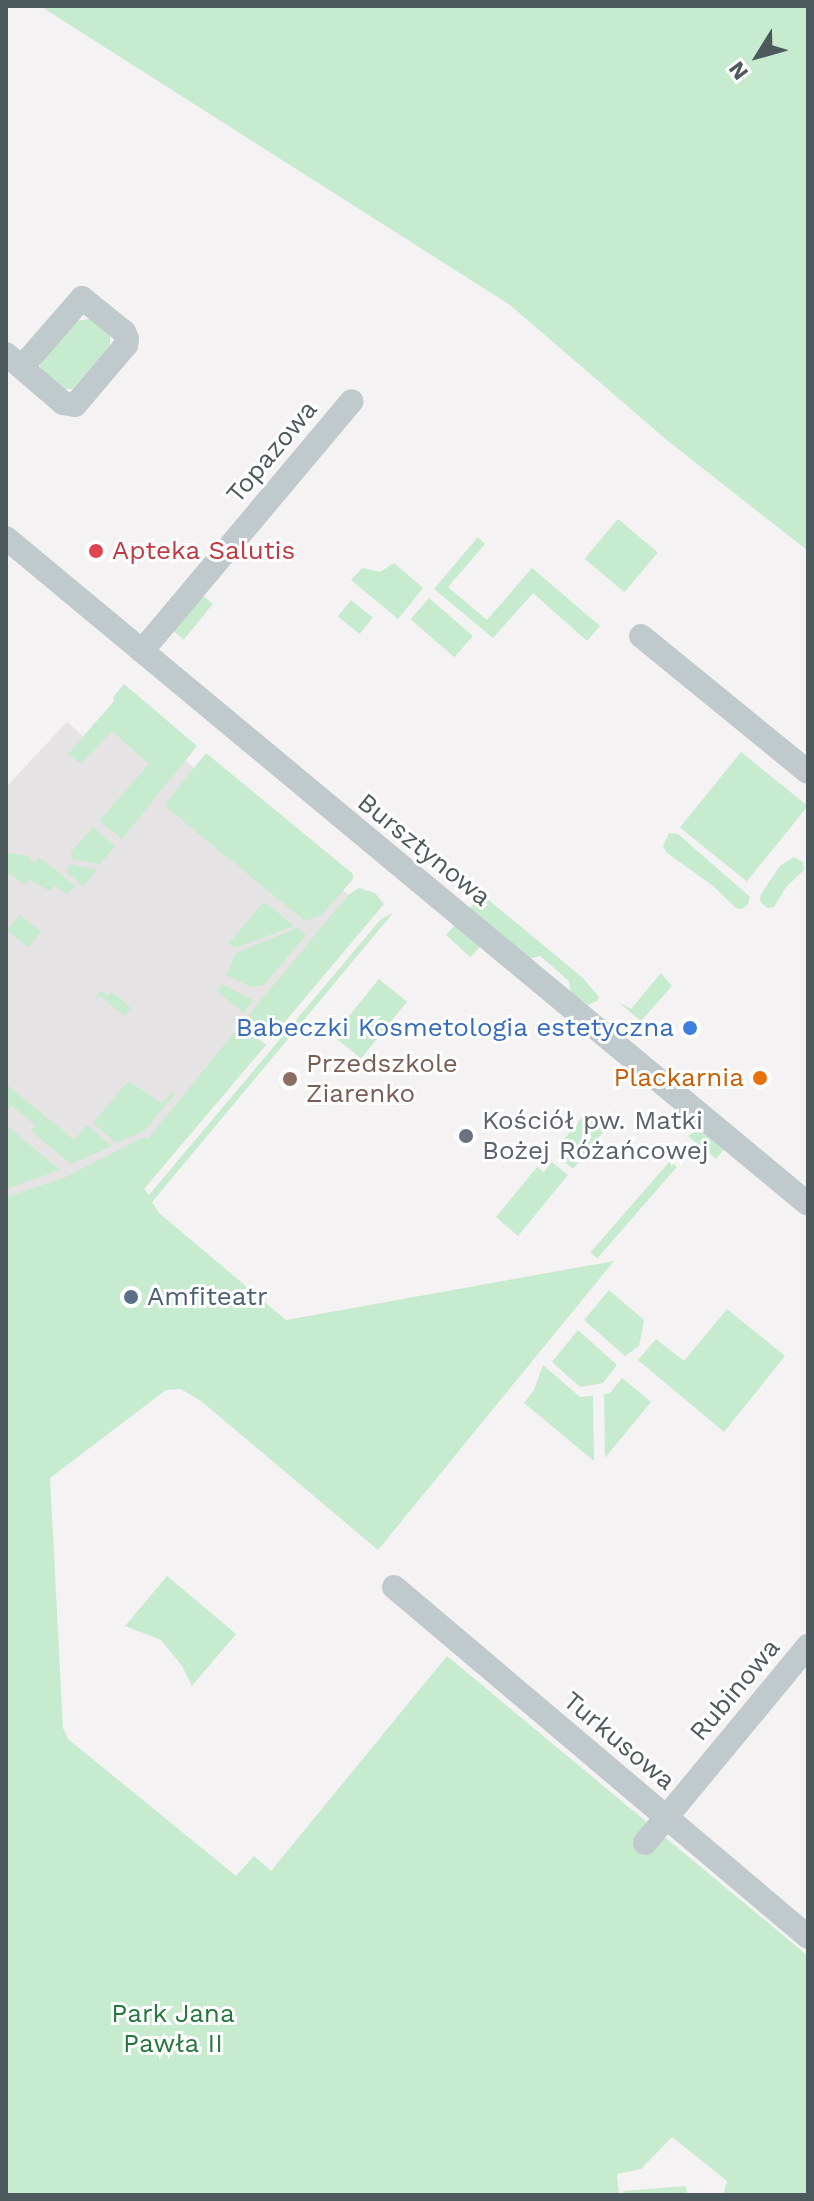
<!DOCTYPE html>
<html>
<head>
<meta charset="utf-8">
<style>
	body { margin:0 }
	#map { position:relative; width:814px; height:2201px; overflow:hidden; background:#f4f2f3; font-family:"Work Sans",sans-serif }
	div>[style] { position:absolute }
	.education>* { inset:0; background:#e5e3e4 }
	.green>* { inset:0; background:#c7ebce; transform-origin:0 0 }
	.street>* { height:24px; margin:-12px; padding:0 12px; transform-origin:12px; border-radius:12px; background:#c0c9cc }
	.dots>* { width:22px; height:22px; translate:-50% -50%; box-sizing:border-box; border:4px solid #fff; border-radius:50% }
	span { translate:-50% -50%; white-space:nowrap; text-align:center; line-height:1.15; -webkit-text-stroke:6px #fff; paint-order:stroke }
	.street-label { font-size:26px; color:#4c595d }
	.health-label { font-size:26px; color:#be3a42 }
	.left { translate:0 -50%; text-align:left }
	.shop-label { font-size:26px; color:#366cbe }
	.right { translate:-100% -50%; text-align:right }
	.education-label { font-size:26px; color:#785e54 }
	.food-label { font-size:26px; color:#c56008 }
	.worship-label { font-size:26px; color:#5b616d }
	.service-label { font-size:26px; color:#4e5e75 }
	.park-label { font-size:26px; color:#24773d }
	.frame { position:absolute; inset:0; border:8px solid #4c595d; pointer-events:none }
	.north { position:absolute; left:718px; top:16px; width:80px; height:80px; -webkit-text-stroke:6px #fff; paint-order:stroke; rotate:233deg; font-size:22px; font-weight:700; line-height:32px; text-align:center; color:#4c595d }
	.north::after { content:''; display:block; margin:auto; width:28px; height:36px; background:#4c595d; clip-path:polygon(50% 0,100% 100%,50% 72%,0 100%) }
</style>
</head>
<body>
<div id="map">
	<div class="education">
		<i style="clip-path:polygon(120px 707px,352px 898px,130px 1167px,6px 1213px,6px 787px,67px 722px,83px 736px,75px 747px)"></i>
	</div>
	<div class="green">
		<i style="clip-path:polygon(40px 6px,808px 6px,808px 551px,668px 441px,510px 305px)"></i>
		<i style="clip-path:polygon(91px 319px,110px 335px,110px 346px,72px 389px,62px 389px,41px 371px,39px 360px,74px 321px)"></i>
		<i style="left:618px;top:519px;width:52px;height:52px;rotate:40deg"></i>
		<i style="clip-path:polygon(478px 537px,485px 544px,448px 587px,487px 620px,532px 568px,600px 626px,587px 641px,533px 593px,493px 638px,434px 589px)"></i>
		<i style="clip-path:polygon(394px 563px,423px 588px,398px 619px,351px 580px,362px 568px,380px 572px)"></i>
		<i style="left:202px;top:595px;width:14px;height:46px;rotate:39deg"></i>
		<i style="left:429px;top:598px;width:58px;height:28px;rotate:41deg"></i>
		<i style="left:351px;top:600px;width:28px;height:21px;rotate:39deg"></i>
		<i style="clip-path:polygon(124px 684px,197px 746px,122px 839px,99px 821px,149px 764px,112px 731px,81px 764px,68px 754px,114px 701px,113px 697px)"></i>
		<i style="left:741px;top:752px;width:86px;height:97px;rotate:39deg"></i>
		<i style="clip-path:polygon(206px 753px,353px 874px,353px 879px,322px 915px,305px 921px,166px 807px,166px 803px)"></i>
		<i style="clip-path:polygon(93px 827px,115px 846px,100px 864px,71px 859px,71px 852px)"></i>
		<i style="clip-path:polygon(669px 833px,678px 834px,750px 897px,748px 904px,742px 909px,736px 908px,712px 885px,667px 853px,663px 846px)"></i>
		<i style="clip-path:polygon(6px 852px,31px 857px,30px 861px,36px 863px,38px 858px,42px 859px,75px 886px,67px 895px,55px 885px,50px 891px,29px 880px,25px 885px,9px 873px,6px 876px)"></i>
		<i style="clip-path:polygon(794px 857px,803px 862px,804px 870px,786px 887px,774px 907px,767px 908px,760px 901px,761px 894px,780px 866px)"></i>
		<i style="clip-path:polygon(70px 864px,97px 870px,83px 886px,67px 873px)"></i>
		<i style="clip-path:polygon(359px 888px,375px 893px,384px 904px,272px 1037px,248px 1016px,348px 895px)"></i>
		<i style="clip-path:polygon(479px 896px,485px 897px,583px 978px,599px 997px,597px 1001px,588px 1005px,571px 993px,569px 981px,540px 956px,529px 959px,469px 909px)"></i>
		<i style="clip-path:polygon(266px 903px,294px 926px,235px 948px,229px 943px,262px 904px)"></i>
		<i style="clip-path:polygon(393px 913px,152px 1202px,159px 1213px,286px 1320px,614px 1261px,378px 1550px,201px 1401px,181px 1389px,166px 1390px,50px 1478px,63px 1728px,68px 1739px,236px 1876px,254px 1856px,271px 1871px,447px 1656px,808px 1956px,808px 2195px,723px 2195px,727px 2181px,672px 2137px,641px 2169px,617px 2174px,619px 2195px,6px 2195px,6px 1197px,64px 1178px,144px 1137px,148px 1139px,241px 1024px,266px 1045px,144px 1189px,149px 1195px,381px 919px)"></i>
		<i style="left:20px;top:915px;width:27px;height:20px;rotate:39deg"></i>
		<i style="left:457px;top:923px;width:33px;height:16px;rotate:43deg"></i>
		<i style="clip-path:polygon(297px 928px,306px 935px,264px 985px,251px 987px,226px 975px,236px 953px)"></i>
		<i style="clip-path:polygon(661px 973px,672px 986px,641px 1021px,618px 1002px,631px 1009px)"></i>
		<i style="left:379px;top:979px;width:36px;height:73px;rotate:39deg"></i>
		<i style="clip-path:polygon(222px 984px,253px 1000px,244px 1013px,217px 991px)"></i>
		<i style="clip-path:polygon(101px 991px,107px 996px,112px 992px,131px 1008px,124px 1016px,100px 996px,94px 999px)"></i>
		<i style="clip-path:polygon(128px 1081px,162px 1103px,171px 1093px,176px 1093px,144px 1131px,116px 1143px,93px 1123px)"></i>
		<i style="clip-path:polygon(6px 1084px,74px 1140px,87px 1125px,112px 1146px,71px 1164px,31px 1131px,35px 1125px,12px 1106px,6px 1110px)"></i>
		<i style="clip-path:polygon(584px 1115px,604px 1131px,573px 1169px,557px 1156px,568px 1143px,564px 1139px)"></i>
		<i style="clip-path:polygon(6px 1125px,60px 1170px,6px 1189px)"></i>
		<i style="clip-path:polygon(695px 1132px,705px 1133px,724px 1149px,716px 1159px,688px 1136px)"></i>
		<i style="left:670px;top:1161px;width:9px;height:121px;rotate:41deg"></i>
		<i style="clip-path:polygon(552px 1162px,568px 1175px,518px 1236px,496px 1217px,537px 1167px,544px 1172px)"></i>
		<i style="clip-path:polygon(609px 1290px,644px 1320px,639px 1346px,625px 1356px,584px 1320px)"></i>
		<i style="clip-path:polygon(727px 1309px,785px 1356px,724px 1432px,638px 1360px,656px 1339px,684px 1361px)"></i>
		<i style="clip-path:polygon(578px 1330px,617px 1365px,603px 1383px,580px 1387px,552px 1362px)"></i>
		<i style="clip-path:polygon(543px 1365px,580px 1397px,593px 1396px,594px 1461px,524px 1403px,534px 1390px)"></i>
		<i style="clip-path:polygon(622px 1378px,651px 1402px,605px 1458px,604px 1394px,610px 1393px)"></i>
		<i style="clip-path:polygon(167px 1576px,236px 1634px,192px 1686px,182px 1666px,161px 1640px,125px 1626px)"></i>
		<i style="clip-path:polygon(686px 2186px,687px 2195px,624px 2195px,623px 2191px)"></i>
	</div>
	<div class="street">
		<i style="left:6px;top:354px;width:75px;rotate:40.7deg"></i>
		<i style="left:63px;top:403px;width:12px;rotate:9deg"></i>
		<i style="left:75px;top:405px;width:79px;rotate:-49.6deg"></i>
		<i style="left:126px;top:345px;width:6px;rotate:-81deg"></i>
		<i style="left:127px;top:339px;width:8px;rotate:-113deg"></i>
		<i style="left:124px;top:332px;width:54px;rotate:-141deg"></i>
		<i style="left:82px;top:298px;width:91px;rotate:131deg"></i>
		<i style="left:6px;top:538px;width:1042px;rotate:39.71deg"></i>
		<i style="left:641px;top:636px;width:215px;rotate:39.2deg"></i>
		<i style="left:142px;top:651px;width:326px;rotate:-50deg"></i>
		<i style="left:394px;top:1587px;width:542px;rotate:40.21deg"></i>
		<i style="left:645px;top:1843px;width:256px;rotate:-50.4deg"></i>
	</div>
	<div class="dots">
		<i style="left:96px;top:551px;background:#e0444e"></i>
		<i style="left:690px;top:1028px;background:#3f7fe0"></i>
		<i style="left:760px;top:1078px;background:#e8710a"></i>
		<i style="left:290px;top:1079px;background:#8d6e63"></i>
		<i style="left:466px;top:1136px;background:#6b7280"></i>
		<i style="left:131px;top:1297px;background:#5c6f8a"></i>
	</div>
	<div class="street-label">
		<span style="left:272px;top:452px;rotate:-50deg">Topazowa</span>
		<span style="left:424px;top:850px;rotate:39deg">Bursztynowa</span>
		<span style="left:735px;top:1690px;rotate:-50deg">Rubinowa</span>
		<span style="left:619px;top:1741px;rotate:40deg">Turkusowa</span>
	</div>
	<div class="health-label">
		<span class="left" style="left:112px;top:551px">Apteka Salutis</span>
	</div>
	<div class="shop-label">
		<span class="right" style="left:674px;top:1028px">Babeczki Kosmetologia estetyczna</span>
	</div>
	<div class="education-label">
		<span class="left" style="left:306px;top:1079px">Przedszkole<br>Ziarenko</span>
	</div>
	<div class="food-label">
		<span class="right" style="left:744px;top:1078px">Plackarnia</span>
	</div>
	<div class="worship-label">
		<span class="left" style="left:482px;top:1136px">Kościół pw. Matki<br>Bożej Różańcowej</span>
	</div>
	<div class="service-label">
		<span class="left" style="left:147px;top:1297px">Amfiteatr</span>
	</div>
	<div class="park-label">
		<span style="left:173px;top:2029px">Park Jana<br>Pawła II</span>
	</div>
	<div class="frame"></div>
	<div class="north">N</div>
</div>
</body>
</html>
